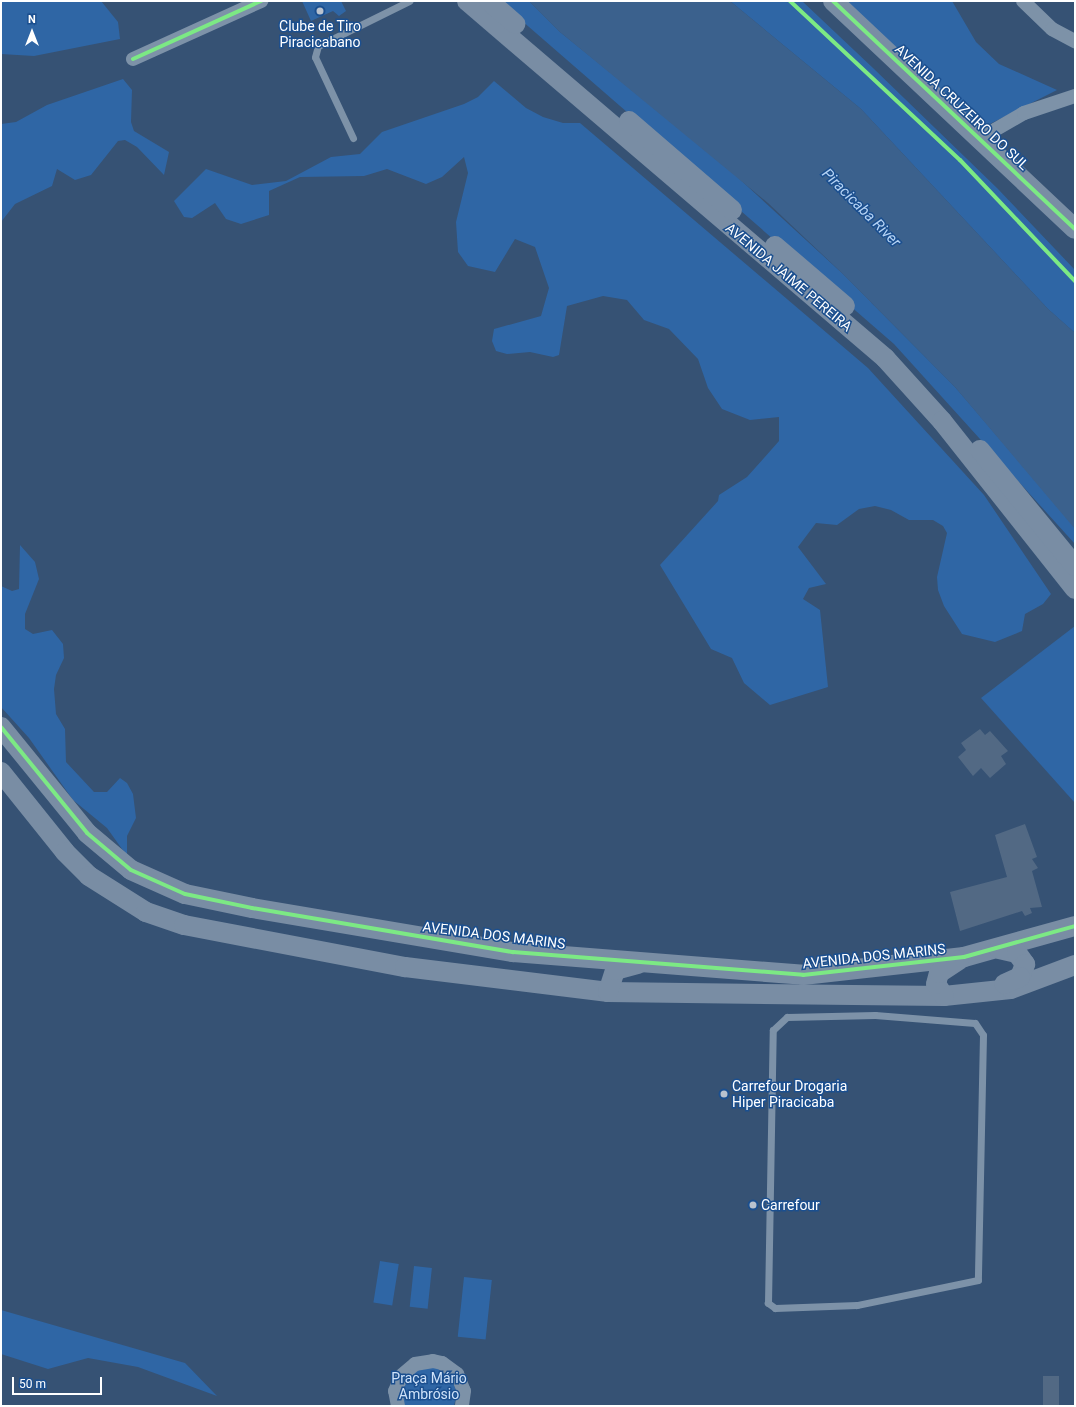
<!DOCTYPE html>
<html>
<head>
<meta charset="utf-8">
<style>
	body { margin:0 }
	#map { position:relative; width:1076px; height:1407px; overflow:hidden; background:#365274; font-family:Roboto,sans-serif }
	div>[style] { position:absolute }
	.green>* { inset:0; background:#2f66a5; transform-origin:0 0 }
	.water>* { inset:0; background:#3b618d }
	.building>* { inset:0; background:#526984; transform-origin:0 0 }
	.lane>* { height:7px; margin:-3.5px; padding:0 3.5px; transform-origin:3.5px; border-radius:3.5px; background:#7d92a8 }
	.street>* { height:14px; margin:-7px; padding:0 7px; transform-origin:7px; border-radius:7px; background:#7d92a8 }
	.secondary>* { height:20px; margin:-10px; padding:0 10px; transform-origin:10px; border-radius:10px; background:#798da4 }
	.cycleway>* { height:4px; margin:-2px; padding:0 2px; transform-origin:2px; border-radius:2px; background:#7ce984 }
	.dots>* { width:11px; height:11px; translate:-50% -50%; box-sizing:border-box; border:2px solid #1b4f8f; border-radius:50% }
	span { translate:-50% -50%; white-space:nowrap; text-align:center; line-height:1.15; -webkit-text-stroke:3px #1b4f8f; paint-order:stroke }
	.poi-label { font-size:14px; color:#fff }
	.left { translate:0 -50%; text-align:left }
	.street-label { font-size:14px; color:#fff }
	.park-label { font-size:14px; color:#cfe3fa }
	.water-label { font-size:15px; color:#b5d3f5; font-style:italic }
	.frame { position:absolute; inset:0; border:2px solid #fff; pointer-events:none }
	.north { position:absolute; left:12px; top:12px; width:40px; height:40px; -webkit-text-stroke:3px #1b4f8f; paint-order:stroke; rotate:0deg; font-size:11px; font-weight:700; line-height:16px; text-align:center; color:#fff }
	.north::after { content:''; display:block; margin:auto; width:14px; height:18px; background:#fff; clip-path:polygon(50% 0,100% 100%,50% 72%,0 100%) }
	.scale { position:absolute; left:12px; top:1377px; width:90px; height:18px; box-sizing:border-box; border:2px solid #fff; border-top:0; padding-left:5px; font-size:12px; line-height:14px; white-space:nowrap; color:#fff; -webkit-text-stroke:3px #1b4f8f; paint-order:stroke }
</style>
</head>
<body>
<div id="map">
	<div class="green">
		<i style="clip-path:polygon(1px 1px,101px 1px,118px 22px,120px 39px,34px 56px,1px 54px)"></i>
		<i style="clip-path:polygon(302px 1px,341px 1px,346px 11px,339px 16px,333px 11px,311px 21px)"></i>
		<i style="clip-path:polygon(499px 1px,529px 1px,560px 32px,721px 162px,843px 274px,955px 387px,1075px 527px,1075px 544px,894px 344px)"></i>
		<i style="clip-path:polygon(730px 1px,802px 1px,873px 68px,997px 188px,1075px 270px,1075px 333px,1048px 309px,861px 109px)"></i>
		<i style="clip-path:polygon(844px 1px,952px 1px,976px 42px,999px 64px,1057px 90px,980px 129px)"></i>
		<i style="clip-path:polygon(123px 79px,132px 90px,131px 122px,134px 131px,169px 152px,164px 175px,137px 147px,125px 140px,118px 141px,91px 175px,75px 180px,57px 169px,52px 186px,15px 204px,1px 222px,1px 124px,16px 122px,47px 105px)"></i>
		<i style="clip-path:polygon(494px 81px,526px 108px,543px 117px,563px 123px,580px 123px,868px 368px,984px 495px,1051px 594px,1043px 604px,1025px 614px,1022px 631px,995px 642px,962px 634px,944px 606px,938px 590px,937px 577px,947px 533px,943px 526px,933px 520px,909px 520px,891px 510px,875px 506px,859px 509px,837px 525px,816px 523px,798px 547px,826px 584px,809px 588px,803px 599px,820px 610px,828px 687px,770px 705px,744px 683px,732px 658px,711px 649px,660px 565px,718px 501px,719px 495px,747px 477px,779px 441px,779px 417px,750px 420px,722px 409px,708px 388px,698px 359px,669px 329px,644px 320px,627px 300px,603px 296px,567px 306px,559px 355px,553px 357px,530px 352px,507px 354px,496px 351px,492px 341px,494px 329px,541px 316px,549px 288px,535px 247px,515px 239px,495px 272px,468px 266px,458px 252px,456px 222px,468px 173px,464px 157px,442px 177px,426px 184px,387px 169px,364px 176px,300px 177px,269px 191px,269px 215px,241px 224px,226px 219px,215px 203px,192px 218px,184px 217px,174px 201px,206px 169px,252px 185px,286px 181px,331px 157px,360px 154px,382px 132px,464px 104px,478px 97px)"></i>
		<i style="clip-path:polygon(20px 545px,35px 562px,39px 579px,25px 614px,25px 629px,33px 634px,52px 630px,63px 644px,64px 658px,56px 675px,54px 689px,56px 714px,65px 729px,66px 762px,94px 792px,107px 792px,120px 778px,127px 783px,133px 794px,136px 818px,127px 836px,127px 856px,107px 828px,73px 800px,29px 738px,1px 707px,1px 586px,12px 591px,19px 589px)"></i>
		<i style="clip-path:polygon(1075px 626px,1075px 803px,981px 698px)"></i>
		<i style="left:380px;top:1261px;width:19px;height:42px;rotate:9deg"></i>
		<i style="left:414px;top:1266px;width:18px;height:41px;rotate:6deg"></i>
		<i style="left:464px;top:1277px;width:28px;height:60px;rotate:6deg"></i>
		<i style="clip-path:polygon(1px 1310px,185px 1363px,217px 1396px,138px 1367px,88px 1358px,48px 1369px,1px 1354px)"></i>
		<i style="clip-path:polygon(435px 1367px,450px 1376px,457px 1392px,454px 1406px,403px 1406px,401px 1388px,405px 1380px,418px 1368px)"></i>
	</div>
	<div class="water">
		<i style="clip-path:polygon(529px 1px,730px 1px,861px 109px,1048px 309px,1075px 333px,1075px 529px,955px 387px,843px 274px,768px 203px,560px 32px)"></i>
	</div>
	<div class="building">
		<i style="clip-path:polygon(980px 729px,985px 735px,990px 731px,1008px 751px,1001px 756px,1006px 764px,990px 778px,981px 768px,973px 776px,958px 757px,966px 750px,961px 743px)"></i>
		<i style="clip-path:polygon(1025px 824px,1037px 857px,1032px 859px,1038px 868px,1032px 871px,1042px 907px,1030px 908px,1032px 913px,1025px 916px,1022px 911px,960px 931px,950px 892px,1007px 877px,995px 835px)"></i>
		<i style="left:1043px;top:1376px;width:16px;height:30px"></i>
	</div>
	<div class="lane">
		<i style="left:353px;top:138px;width:89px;rotate:-115.1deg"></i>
		<i style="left:315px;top:57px;width:11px;rotate:-75deg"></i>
		<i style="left:318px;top:46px;width:102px;rotate:-26.3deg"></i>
		<i style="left:875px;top:1015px;width:100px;rotate:4.6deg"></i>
		<i style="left:975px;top:1023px;width:14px;rotate:56deg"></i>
		<i style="left:983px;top:1035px;width:245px;rotate:91.2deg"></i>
		<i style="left:978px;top:1280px;width:124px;rotate:168.3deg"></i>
		<i style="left:857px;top:1305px;width:82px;rotate:177.9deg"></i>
		<i style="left:775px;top:1308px;width:9px;rotate:-144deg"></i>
		<i style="left:768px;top:1303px;width:273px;rotate:-89deg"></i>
		<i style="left:773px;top:1030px;width:19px;rotate:-43deg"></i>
		<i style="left:787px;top:1017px;width:88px;rotate:-1.3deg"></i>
	</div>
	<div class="street">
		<i style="left:1023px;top:1px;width:40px;rotate:44deg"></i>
		<i style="left:1052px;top:29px;width:26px;rotate:28deg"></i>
		<i style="left:133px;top:59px;width:141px;rotate:-24.4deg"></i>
		<i style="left:979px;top:139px;width:52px;rotate:-30deg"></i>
		<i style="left:1024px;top:113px;width:54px;rotate:-18.4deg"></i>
		<i style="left:398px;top:1406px;width:15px;rotate:-101deg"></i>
		<i style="left:395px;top:1391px;width:17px;rotate:-66deg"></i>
		<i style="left:402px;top:1375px;width:17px;rotate:-40deg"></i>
		<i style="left:415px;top:1364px;width:18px;rotate:-9deg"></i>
		<i style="left:433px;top:1361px;width:9px;rotate:13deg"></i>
		<i style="left:442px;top:1363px;width:19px;rotate:36deg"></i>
		<i style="left:457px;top:1374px;width:18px;rotate:68deg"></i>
		<i style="left:464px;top:1391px;width:15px;rotate:98deg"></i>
	</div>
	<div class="secondary">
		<i style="left:467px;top:1px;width:550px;rotate:40.5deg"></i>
		<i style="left:885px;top:358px;width:85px;rotate:47.9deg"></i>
		<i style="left:942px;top:421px;width:214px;rotate:51.6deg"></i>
		<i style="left:489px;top:1px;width:35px;rotate:41deg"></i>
		<i style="left:833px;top:1px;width:332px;rotate:43.3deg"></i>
		<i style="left:629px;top:121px;width:136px;rotate:40.8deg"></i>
		<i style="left:775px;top:246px;width:92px;rotate:40.6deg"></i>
		<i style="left:980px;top:450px;width:150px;rotate:50.7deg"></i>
		<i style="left:1px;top:727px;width:136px;rotate:50.9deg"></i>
		<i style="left:87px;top:833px;width:57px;rotate:40.1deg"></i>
		<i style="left:131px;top:870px;width:59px;rotate:24deg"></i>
		<i style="left:185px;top:894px;width:68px;rotate:11.8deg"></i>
		<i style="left:252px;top:908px;width:265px;rotate:9.6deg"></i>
		<i style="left:513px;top:952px;width:291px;rotate:4.5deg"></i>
		<i style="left:803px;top:975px;width:162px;rotate:-6.4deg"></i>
		<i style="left:964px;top:957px;width:115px;rotate:-15.6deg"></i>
		<i style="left:1px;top:772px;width:102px;rotate:51.3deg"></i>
		<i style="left:65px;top:852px;width:34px;rotate:45deg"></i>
		<i style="left:89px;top:876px;width:67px;rotate:32.3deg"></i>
		<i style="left:146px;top:912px;width:40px;rotate:18.9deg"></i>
		<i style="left:184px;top:925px;width:225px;rotate:10.8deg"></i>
		<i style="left:405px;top:967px;width:205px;rotate:7deg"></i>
		<i style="left:608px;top:992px;width:336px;rotate:0.7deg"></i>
		<i style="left:944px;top:996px;width:67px;rotate:-6deg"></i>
		<i style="left:1011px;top:989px;width:68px;rotate:-20.6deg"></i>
		<i style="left:999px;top:949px;width:18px;rotate:13deg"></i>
		<i style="left:1017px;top:953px;width:14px;rotate:54deg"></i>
		<i style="left:1025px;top:964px;width:14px;rotate:111deg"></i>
		<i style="left:1020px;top:977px;width:17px;rotate:156deg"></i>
		<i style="left:608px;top:992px;width:23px;rotate:-72deg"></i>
		<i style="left:615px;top:970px;width:24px;rotate:-15deg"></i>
		<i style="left:944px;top:996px;width:14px;rotate:-124deg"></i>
		<i style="left:936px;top:984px;width:11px;rotate:-75deg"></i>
		<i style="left:939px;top:973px;width:24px;rotate:-33deg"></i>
	</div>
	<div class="cycleway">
		<i style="left:790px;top:1px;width:233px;rotate:43.1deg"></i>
		<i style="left:960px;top:160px;width:167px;rotate:46.5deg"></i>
		<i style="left:833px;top:1px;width:332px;rotate:43.3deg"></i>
		<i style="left:133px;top:59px;width:141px;rotate:-24.4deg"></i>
		<i style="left:1px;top:727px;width:136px;rotate:50.9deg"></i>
		<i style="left:87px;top:833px;width:57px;rotate:40.1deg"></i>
		<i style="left:131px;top:870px;width:59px;rotate:24deg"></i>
		<i style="left:185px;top:894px;width:68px;rotate:11.8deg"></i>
		<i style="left:252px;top:908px;width:265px;rotate:9.6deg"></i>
		<i style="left:513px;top:952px;width:291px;rotate:4.5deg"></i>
		<i style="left:803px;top:975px;width:162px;rotate:-6.4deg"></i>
		<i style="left:964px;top:957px;width:115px;rotate:-15.6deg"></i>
	</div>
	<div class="dots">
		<i style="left:320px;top:11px;background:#b9c2ce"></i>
		<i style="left:724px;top:1094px;background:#b9c2ce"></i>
		<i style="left:753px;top:1205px;background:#b9c2ce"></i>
	</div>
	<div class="poi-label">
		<span style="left:320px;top:34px">Clube de Tiro<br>Piracicabano</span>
		<span class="left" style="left:732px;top:1094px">Carrefour Drogaria<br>Hiper Piracicaba</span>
		<span class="left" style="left:761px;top:1205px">Carrefour</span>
	</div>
	<div class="street-label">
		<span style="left:962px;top:107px;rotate:43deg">AVENIDA CRUZEIRO DO SUL</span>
		<span style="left:789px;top:277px;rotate:40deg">AVENIDA JAIME PEREIRA</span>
		<span style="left:494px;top:935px;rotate:7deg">AVENIDA DOS MARINS</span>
		<span style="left:874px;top:956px;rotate:-6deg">AVENIDA DOS MARINS</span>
	</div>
	<div class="park-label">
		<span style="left:429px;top:1386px">Praça Mário<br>Ambrósio</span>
	</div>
	<div class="water-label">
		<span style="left:861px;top:208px;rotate:45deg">Piracicaba River</span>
	</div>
	<div class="frame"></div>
	<div class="north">N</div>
	<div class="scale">50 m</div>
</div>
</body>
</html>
